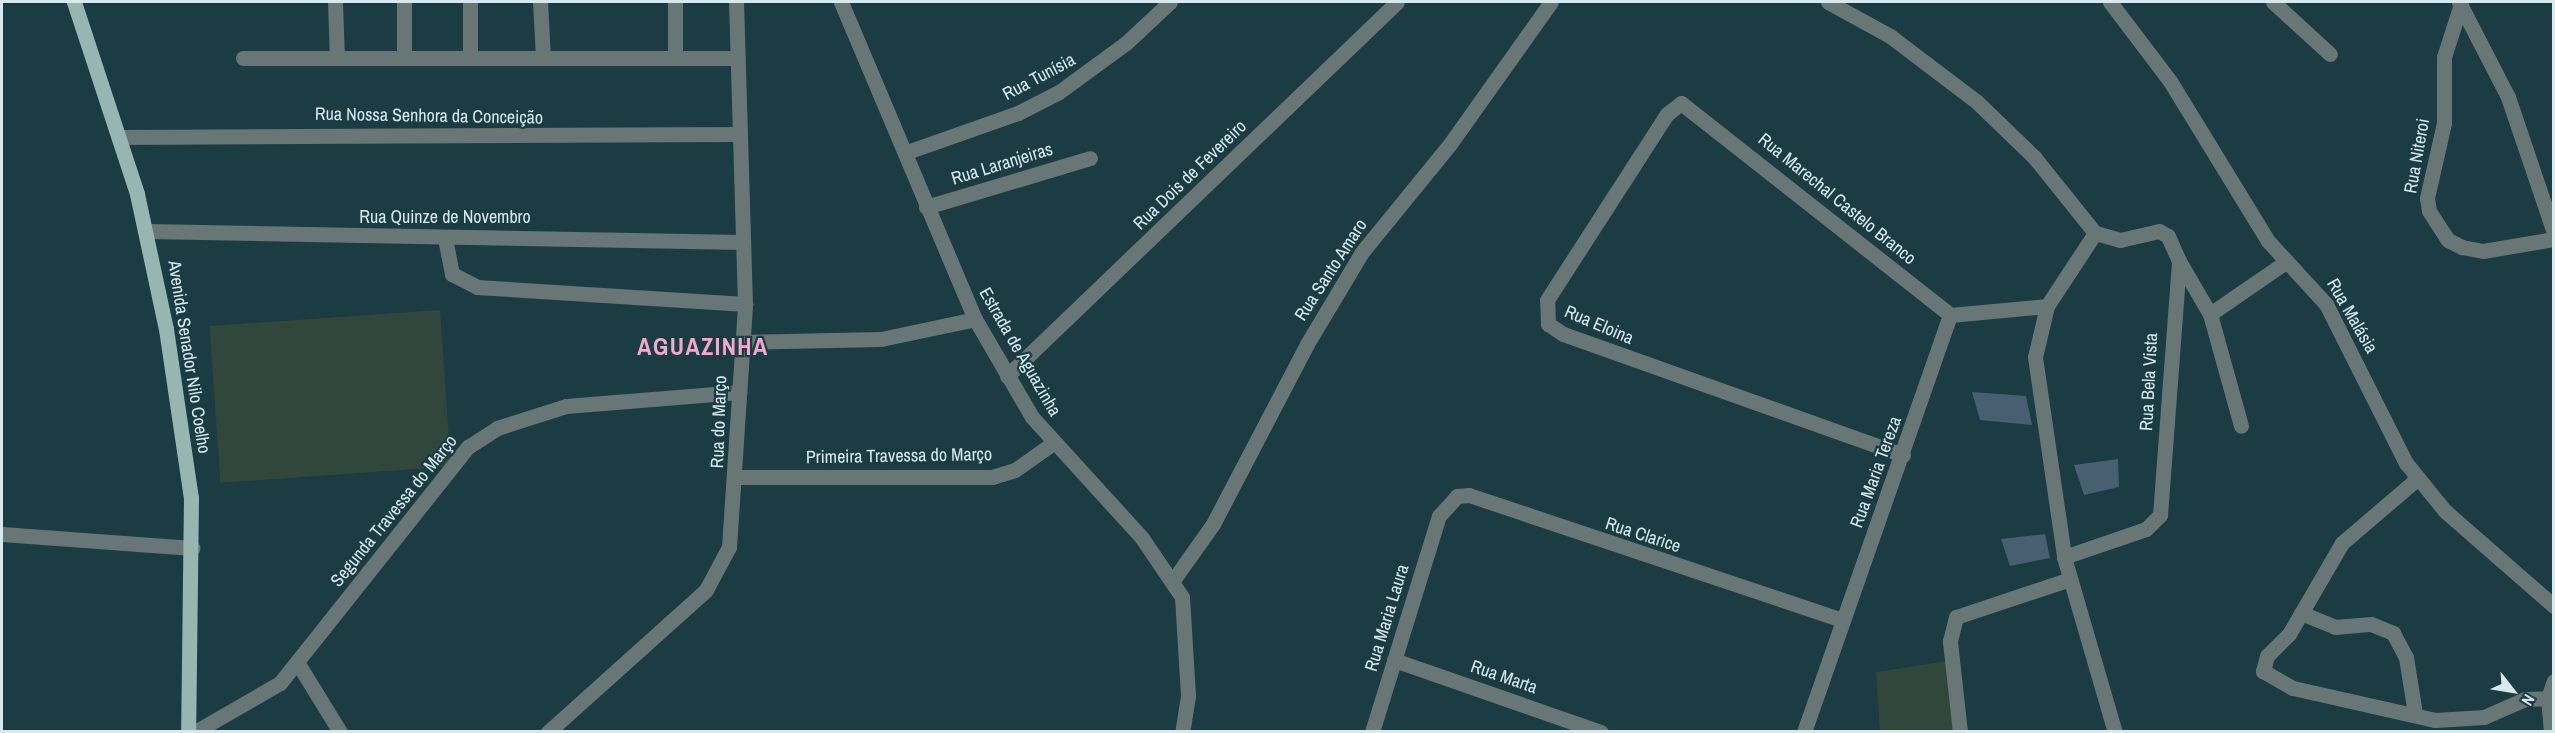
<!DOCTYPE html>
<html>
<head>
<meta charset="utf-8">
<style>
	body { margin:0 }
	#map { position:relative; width:2555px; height:733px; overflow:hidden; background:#1b3c43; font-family:"Archivo Narrow",sans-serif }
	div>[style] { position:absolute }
	.green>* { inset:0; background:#32473b; transform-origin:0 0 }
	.building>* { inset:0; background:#475f71 }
	.minor>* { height:15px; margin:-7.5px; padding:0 7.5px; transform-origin:7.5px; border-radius:7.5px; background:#687775 }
	.major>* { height:15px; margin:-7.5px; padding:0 7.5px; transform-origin:7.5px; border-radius:7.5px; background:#97b6b2 }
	span { translate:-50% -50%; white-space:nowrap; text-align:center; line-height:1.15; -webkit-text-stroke:4.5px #1b3c43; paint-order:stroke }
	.street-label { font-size:18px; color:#d7e9ee }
	.district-label { font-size:24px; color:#f4a8cd; font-weight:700; letter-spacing:1.5px }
	.frame { position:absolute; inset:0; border:3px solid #d7e9ee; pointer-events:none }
	.north { position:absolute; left:2483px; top:661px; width:60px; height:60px; -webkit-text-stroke:4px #1b3c43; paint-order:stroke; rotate:121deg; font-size:16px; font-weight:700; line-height:24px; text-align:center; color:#d7e9ee }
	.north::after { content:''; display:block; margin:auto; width:21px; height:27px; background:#d7e9ee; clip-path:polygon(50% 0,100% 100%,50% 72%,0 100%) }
</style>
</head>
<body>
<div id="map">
	<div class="green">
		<i style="left:440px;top:310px;width:157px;height:231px;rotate:86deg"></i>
		<i style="clip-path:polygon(1948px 661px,1958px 731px,1880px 731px,1876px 672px)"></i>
	</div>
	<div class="building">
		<i style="clip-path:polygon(1972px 392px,2026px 396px,2032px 425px,1980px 420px)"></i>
		<i style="clip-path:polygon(2118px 459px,2119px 487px,2084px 495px,2074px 465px)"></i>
		<i style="clip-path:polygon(2045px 534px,2050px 558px,2010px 566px,2001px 539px)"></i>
	</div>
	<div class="minor">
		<i style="left:335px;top:2px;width:56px;rotate:88deg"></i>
		<i style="left:540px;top:2px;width:56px;rotate:86.9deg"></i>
		<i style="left:841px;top:2px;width:344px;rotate:67.1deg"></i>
		<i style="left:975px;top:319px;width:113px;rotate:59.8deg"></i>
		<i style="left:1032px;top:417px;width:164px;rotate:47.7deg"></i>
		<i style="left:1142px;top:538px;width:71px;rotate:55.9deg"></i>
		<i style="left:1182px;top:597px;width:99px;rotate:86.5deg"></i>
		<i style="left:1188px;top:696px;width:36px;rotate:99deg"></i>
		<i style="left:1828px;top:2px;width:71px;rotate:28.7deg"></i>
		<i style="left:1890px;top:36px;width:108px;rotate:37.1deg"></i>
		<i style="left:1976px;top:101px;width:81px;rotate:44deg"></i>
		<i style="left:2034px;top:157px;width:97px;rotate:51.2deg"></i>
		<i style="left:2110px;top:2px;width:99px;rotate:52.8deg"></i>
		<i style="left:2170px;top:81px;width:188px;rotate:58.5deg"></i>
		<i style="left:2268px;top:241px;width:86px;rotate:47.4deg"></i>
		<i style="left:2326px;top:304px;width:178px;rotate:63.3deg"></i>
		<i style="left:2406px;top:463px;width:62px;rotate:50.9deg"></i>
		<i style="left:2445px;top:511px;width:145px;rotate:41.1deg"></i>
		<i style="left:2273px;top:2px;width:77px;rotate:42.4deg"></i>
		<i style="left:2459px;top:2px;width:107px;rotate:62.7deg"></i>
		<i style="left:2508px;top:97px;width:144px;rotate:71.3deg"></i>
		<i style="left:2461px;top:4px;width:56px;rotate:107.8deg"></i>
		<i style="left:2444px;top:57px;width:66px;rotate:90deg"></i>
		<i style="left:2444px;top:123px;width:77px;rotate:102.8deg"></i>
		<i style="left:2427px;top:198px;width:13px;rotate:81deg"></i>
		<i style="left:2429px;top:211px;width:35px;rotate:57deg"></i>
		<i style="left:2448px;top:240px;width:16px;rotate:27deg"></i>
		<i style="left:2462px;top:247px;width:21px;rotate:11deg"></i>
		<i style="left:2483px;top:251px;width:72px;rotate:-9.6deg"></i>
		<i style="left:243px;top:58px;width:493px"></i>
		<i style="left:404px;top:58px;width:56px;rotate:-90deg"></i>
		<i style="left:470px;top:58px;width:56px;rotate:-90deg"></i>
		<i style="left:675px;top:58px;width:56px;rotate:-90deg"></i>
		<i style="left:120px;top:137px;width:617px;rotate:-0.28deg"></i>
		<i style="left:907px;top:152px;width:118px;rotate:-19.4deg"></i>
		<i style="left:1018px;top:113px;width:46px;rotate:-27.1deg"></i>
		<i style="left:1059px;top:92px;width:83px;rotate:-36.2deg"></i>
		<i style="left:1126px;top:43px;width:60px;rotate:-43deg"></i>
		<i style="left:926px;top:207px;width:171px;rotate:-16.6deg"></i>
		<i style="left:147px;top:231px;width:596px;rotate:1.06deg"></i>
		<i style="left:445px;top:238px;width:37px;rotate:79deg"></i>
		<i style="left:452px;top:274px;width:28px;rotate:27deg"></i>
		<i style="left:477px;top:287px;width:269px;rotate:3.6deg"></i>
		<i style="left:2179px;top:261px;width:61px;rotate:59.7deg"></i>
		<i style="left:2210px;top:314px;width:116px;rotate:74.5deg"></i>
		<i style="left:2210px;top:314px;width:93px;rotate:-34.5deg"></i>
		<i style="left:1950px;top:315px;width:97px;rotate:-5.3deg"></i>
		<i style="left:743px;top:342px;width:138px;rotate:-1.2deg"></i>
		<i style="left:881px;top:339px;width:96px;rotate:-12deg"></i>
		<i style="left:1007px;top:376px;width:540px;rotate:-43.8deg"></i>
		<i style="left:1903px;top:455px;width:361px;rotate:-160.4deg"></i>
		<i style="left:1563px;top:334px;width:18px;rotate:-146deg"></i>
		<i style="left:1548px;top:324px;width:24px;rotate:-92deg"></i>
		<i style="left:1547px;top:300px;width:221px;rotate:-57.2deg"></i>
		<i style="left:1667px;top:114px;width:18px;rotate:-38deg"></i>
		<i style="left:1681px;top:103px;width:342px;rotate:38.2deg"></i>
		<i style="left:736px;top:477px;width:256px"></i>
		<i style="left:992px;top:477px;width:24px;rotate:-17deg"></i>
		<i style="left:1015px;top:470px;width:47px;rotate:-35.4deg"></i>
		<i style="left:2418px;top:478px;width:100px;rotate:139.5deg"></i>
		<i style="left:2342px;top:543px;width:105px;rotate:120.2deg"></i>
		<i style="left:2289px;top:634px;width:31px;rotate:135deg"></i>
		<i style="left:2267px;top:656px;width:16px;rotate:105deg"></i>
		<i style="left:2263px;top:671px;width:34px;rotate:30deg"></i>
		<i style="left:2293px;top:688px;width:146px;rotate:12.7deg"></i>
		<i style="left:2435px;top:720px;width:49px;rotate:-3.5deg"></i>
		<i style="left:2484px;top:717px;width:45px;rotate:-23.7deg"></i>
		<i style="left:2525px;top:699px;width:23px;rotate:-2deg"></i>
		<i style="left:2px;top:534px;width:191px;rotate:4.2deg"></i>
		<i style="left:2064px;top:557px;width:87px;rotate:-18.9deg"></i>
		<i style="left:2146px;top:529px;width:20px;rotate:-45deg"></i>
		<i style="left:2160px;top:515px;width:255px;rotate:-85.7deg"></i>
		<i style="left:2179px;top:261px;width:27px;rotate:-114deg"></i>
		<i style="left:2168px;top:236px;width:10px;rotate:-151deg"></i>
		<i style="left:2159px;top:231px;width:40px;rotate:167deg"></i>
		<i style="left:2120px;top:240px;width:26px;rotate:-164deg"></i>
		<i style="left:2095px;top:233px;width:87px;rotate:123.3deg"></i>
		<i style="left:2047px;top:306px;width:52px;rotate:103.2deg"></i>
		<i style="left:2035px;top:357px;width:202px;rotate:81.7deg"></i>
		<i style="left:2064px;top:557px;width:182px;rotate:73.8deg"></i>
		<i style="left:1174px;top:579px;width:67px;rotate:-54.7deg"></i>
		<i style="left:1213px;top:524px;width:203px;rotate:-62.4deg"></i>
		<i style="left:1307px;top:344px;width:107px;rotate:-59.1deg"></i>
		<i style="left:1362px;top:252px;width:139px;rotate:-50.8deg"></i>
		<i style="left:1450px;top:144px;width:174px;rotate:-54.6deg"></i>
		<i style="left:2301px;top:613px;width:37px;rotate:22deg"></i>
		<i style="left:2335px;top:627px;width:36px;rotate:-5deg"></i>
		<i style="left:2371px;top:624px;width:24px;rotate:22deg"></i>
		<i style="left:2393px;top:633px;width:27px;rotate:62deg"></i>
		<i style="left:2406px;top:657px;width:58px;rotate:81deg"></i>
		<i style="left:1394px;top:660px;width:219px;rotate:19.2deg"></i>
		<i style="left:297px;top:662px;width:82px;rotate:58.4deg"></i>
		<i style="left:195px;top:732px;width:98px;rotate:-30deg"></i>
		<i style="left:280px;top:683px;width:302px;rotate:-51.5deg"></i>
		<i style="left:468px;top:447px;width:35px;rotate:-33deg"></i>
		<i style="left:497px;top:428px;width:72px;rotate:-17.7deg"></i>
		<i style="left:566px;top:406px;width:174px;rotate:-4.6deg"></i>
		<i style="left:548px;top:732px;width:212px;rotate:-41.9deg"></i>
		<i style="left:706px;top:590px;width:49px;rotate:-61.9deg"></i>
		<i style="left:729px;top:547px;width:244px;rotate:-86.2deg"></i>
		<i style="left:745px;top:304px;width:302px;rotate:-91.7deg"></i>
		<i style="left:1372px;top:732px;width:226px;rotate:-72.8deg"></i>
		<i style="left:1439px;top:516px;width:27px;rotate:-48deg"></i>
		<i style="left:1457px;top:496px;width:12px;rotate:-5deg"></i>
		<i style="left:1469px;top:495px;width:394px;rotate:18.5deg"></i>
		<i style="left:1804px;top:732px;width:442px;rotate:-70.7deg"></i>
		<i style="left:1960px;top:732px;width:92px;rotate:-96.3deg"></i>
		<i style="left:1950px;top:641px;width:25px;rotate:-76deg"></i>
		<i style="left:1956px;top:617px;width:120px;rotate:-18.4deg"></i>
		<i style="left:2551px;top:732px;width:34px;rotate:-95deg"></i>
		<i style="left:2548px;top:698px;width:18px;rotate:-71deg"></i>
	</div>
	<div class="major">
		<i style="left:74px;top:2px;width:202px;rotate:71.8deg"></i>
		<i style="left:137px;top:194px;width:138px;rotate:77.9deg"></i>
		<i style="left:166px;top:329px;width:171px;rotate:81.6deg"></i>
		<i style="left:191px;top:498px;width:234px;rotate:90.7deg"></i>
	</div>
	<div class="street-label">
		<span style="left:1039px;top:77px;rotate:-28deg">Rua Tunísia</span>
		<span style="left:429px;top:116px;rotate:1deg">Rua Nossa Senhora da Conceição</span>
		<span style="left:2417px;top:156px;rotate:-80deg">Rua Niteroi</span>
		<span style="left:1002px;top:164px;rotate:-17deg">Rua Laranjeiras</span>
		<span style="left:1190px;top:175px;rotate:-44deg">Rua Dois de Fevereiro</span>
		<span style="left:1837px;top:199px;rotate:39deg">Rua Marechal Castelo Branco</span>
		<span style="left:445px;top:217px">Rua Quinze de Novembro</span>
		<span style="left:1331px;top:270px;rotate:-57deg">Rua Santo Amaro</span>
		<span style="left:2352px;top:316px;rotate:60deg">Rua Malásia</span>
		<span style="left:1599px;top:325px;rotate:23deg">Rua Eloina</span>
		<span style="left:1020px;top:352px;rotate:60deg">Estrada de Aguazinha</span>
		<span style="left:189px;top:357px;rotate:81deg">Avenida Senador Nilo Coelho</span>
		<span style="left:2149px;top:382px;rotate:-87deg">Rua Bela Vista</span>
		<span style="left:719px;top:422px;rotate:-88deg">Rua do Março</span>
		<span style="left:899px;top:456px;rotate:-1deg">Primeira Travessa do Março</span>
		<span style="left:1876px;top:472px;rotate:-70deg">Rua Maria Tereza</span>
		<span style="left:394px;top:511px;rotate:-51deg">Segunda Travessa do Março</span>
		<span style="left:1643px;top:535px;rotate:18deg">Rua Clarice</span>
		<span style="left:1387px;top:618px;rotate:-73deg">Rua Maria Laura</span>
		<span style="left:1504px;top:677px;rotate:19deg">Rua Marta</span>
	</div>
	<div class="district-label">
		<span style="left:703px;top:347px">AGUAZINHA</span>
	</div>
	<div class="frame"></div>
	<div class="north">N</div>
</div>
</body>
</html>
